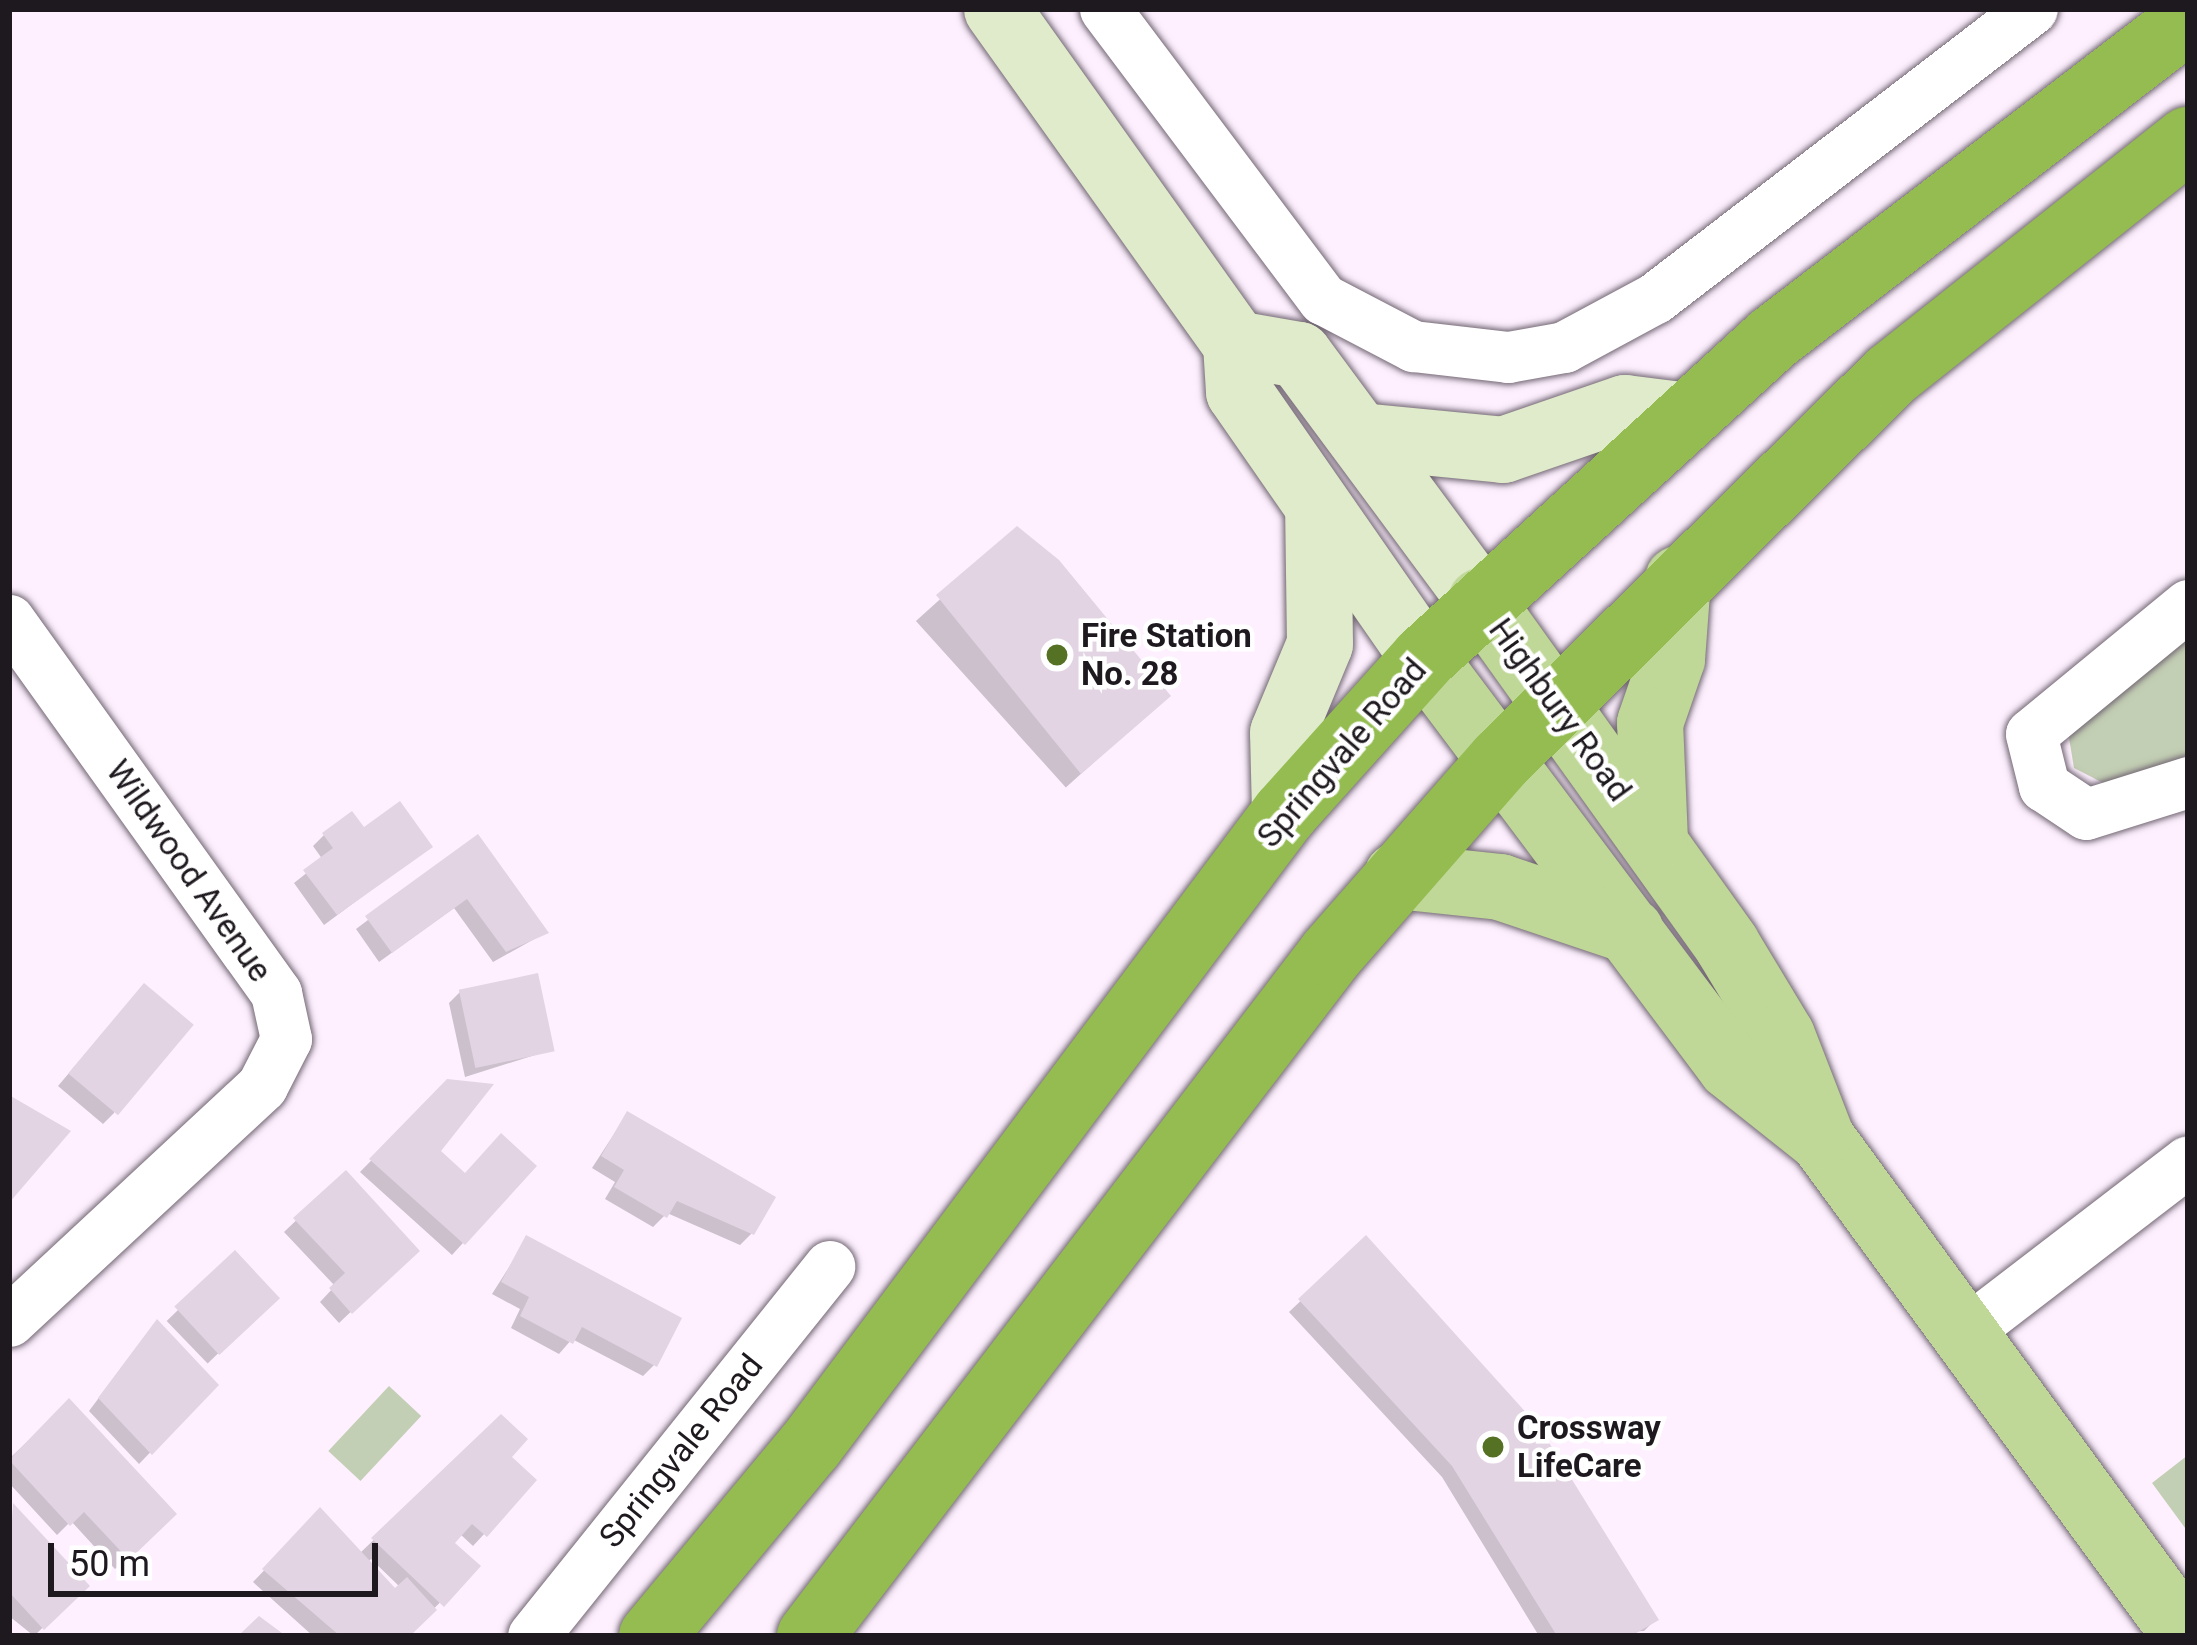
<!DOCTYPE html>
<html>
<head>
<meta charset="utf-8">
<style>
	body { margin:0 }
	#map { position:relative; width:2197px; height:1645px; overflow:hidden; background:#fef0ff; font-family:Roboto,sans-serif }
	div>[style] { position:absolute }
	.green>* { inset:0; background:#c3cfb4; transform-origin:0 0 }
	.shadow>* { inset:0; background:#0003; transform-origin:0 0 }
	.building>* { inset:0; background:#e2d4e3; transform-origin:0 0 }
	.roads { filter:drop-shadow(0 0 3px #736774) drop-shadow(0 0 3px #736774) }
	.street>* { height:51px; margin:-25.5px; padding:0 25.5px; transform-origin:25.5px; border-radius:25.5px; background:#fff }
	.secondary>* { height:66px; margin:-33px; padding:0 33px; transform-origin:33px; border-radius:33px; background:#dfebcb }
	.primary>* { height:66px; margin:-33px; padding:0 33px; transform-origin:33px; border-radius:33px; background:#bfd797 }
	.highway>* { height:66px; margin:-33px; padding:0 33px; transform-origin:33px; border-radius:33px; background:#94bc51 }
	.dots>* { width:33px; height:33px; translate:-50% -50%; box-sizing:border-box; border:6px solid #fff; border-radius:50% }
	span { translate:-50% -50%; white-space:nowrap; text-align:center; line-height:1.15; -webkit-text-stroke:9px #fff; paint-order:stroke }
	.poi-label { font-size:33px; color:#1e191e; font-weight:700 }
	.left { translate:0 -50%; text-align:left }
	.street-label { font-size:33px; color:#1e191e }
	.frame { position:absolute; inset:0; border:12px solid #1e191e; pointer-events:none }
	.scale { position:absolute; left:48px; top:1543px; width:330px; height:54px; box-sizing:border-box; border:6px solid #1e191e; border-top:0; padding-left:15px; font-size:36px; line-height:42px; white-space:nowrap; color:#1e191e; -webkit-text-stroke:9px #fff; paint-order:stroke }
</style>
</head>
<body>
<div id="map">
	<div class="green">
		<i style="clip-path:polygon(2188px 633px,2188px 755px,2109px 786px,2074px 768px,2067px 726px)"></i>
		<i style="left:389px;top:1386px;width:44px;height:89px;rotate:43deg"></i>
		<i style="clip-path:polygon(2188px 1455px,2188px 1532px,2152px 1483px)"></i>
	</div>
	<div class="shadow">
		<i style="left:1017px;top:530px;width:224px;height:136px;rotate:48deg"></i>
		<i style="clip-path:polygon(363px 831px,429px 847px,324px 925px,294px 883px,323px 860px,313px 846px,324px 835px)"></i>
		<i style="clip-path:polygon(477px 838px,545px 933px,493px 962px,454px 908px,379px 962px,356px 929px)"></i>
		<i style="clip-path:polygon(461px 991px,551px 1050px,465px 1077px,449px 1003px)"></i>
		<i style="clip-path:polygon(133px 998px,114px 1113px,103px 1124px,58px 1086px)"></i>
		<i style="clip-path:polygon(448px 1082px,436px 1151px,464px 1177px,533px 1166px,452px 1255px,360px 1172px)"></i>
		<i style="clip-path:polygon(627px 1114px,752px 1233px,740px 1245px,667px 1213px,653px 1227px,605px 1199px,615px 1182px,592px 1168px)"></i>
		<i style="clip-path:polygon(345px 1174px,416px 1250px,339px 1323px,320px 1302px,335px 1286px,284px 1232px)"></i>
		<i style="clip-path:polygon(527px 1239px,654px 1365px,643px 1376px,572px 1339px,559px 1354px,511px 1328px,520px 1309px,492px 1294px)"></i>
		<i style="clip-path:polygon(1366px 1239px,1655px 1620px,1644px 1631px,1539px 1636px,1442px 1477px,1289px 1312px)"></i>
		<i style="left:235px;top:1255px;width:59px;height:95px;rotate:46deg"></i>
		<i style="clip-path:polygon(146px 1335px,215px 1385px,139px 1464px,89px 1411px)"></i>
		<i style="clip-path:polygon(69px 1402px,173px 1514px,115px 1569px,71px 1521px,57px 1535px,9px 1483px,9px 1459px)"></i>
		<i style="clip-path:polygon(evenodd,501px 1418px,508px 1457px,533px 1481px,473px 1546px,459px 1533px,451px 1543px,477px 1566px,406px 1636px,313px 1636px,253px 1582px,320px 1512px,359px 1554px,501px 1418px,371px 1559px,400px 1587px,395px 1593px,367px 1563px,371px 1559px)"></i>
		<i style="clip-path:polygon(13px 1508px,86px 1586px,34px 1636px,9px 1616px)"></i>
	</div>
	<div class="building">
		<i style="clip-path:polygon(1017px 526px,1059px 560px,1171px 696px,1081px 774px,936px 595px)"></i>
		<i style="clip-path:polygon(400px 801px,433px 847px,337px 915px,303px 870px,333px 848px,322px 833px,352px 811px,364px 827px)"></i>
		<i style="clip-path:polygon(478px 834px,549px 933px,506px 952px,467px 899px,392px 953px,365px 916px)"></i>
		<i style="left:538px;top:973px;width:80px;height:81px;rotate:78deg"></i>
		<i style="left:144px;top:983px;width:65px;height:118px;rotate:40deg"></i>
		<i style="clip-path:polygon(447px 1079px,494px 1084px,441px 1151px,465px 1173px,501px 1133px,537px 1166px,465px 1245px,369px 1159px)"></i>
		<i style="clip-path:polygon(9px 1095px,71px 1131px,9px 1203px)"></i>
		<i style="clip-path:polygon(627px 1111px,776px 1197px,754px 1235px,677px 1201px,667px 1218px,614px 1187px,624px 1170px,601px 1156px)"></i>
		<i style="clip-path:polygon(346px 1170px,420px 1251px,352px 1314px,329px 1288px,345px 1273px,293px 1218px)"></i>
		<i style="clip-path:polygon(526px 1235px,682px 1318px,657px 1367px,582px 1327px,573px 1344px,520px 1316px,529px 1297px,501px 1282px)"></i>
		<i style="clip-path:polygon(1366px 1235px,1540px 1428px,1659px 1620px,1631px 1636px,1557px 1636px,1452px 1466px,1298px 1299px)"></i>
		<i style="left:235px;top:1250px;width:66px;height:83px;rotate:47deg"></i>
		<i style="clip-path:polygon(157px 1319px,219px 1385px,152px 1455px,98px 1398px)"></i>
		<i style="clip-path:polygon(69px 1398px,177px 1514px,129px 1560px,84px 1512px,70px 1526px,9px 1460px)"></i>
		<i style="clip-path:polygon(501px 1414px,528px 1439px,512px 1457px,537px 1480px,487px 1537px,472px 1524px,455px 1543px,481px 1566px,444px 1607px,371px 1538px)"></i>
		<i style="clip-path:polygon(13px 1503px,90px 1586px,44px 1630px,9px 1592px)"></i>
		<i style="clip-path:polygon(320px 1507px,395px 1588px,407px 1577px,437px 1610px,410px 1636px,340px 1636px,262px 1569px)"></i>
		<i style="clip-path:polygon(259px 1616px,286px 1636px,222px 1636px,238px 1636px)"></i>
	</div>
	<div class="roads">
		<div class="street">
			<i style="left:1105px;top:9px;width:363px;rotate:53.1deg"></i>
			<i style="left:1323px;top:299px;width:102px;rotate:27.6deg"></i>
			<i style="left:1413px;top:346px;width:96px;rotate:6.6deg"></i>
			<i style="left:1508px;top:357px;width:57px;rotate:-10.1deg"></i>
			<i style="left:1564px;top:347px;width:103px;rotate:-28.3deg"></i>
			<i style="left:1655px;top:298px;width:475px;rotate:-37.5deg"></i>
			<i style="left:2188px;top:605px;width:203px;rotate:140.6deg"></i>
			<i style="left:2031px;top:734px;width:54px;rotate:76deg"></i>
			<i style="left:2044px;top:786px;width:50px;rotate:33.7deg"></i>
			<i style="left:2086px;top:814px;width:107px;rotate:-17.4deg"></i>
			<i style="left:9px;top:620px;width:459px;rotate:54.4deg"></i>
			<i style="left:276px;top:993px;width:47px;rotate:77.7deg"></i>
			<i style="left:286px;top:1039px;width:53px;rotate:117.1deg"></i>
			<i style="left:262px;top:1086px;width:345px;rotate:137.1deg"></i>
			<i style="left:1964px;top:1333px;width:282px;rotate:-37.5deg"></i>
			<i style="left:533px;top:1636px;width:474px;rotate:-51.3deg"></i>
		</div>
		<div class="secondary">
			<i style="left:997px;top:9px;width:412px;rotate:54.5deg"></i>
			<i style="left:1236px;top:344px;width:48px;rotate:86.4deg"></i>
			<i style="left:1239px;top:392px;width:324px;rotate:55.2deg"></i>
			<i style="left:1236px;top:344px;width:64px;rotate:9.9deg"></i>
			<i style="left:1299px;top:355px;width:306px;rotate:53.5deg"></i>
			<i style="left:1361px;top:436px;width:143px;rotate:5.6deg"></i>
			<i style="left:1503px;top:450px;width:129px;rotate:-19deg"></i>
			<i style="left:1625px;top:408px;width:56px;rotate:7.1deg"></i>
			<i style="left:1285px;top:813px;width:80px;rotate:-91.4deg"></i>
			<i style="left:1283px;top:733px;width:96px;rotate:-67.4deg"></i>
			<i style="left:1320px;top:644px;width:137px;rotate:-90.8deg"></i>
		</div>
		<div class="primary">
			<i style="left:1481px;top:601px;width:423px;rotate:54.4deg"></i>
			<i style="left:1727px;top:945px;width:106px;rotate:58.9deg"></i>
			<i style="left:1782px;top:1036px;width:110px;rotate:68.8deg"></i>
			<i style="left:1822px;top:1139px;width:616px;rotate:53.78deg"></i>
			<i style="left:1424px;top:658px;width:511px;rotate:53.11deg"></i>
			<i style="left:1731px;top:1067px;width:112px;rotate:38.5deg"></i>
			<i style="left:1655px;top:841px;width:118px;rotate:-92.4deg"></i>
			<i style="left:1650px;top:723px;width:68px;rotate:-71deg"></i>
			<i style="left:1672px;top:659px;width:80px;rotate:-85.7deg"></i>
			<i style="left:1397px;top:876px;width:104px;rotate:6.1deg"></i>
			<i style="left:1500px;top:887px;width:138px;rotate:18.6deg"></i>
		</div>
		<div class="highway">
			<i style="left:652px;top:1636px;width:247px;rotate:-50.3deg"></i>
			<i style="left:810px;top:1446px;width:791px;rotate:-53.12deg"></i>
			<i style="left:1285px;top:813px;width:208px;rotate:-48.1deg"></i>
			<i style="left:1424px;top:658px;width:472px;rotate:-42.5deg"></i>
			<i style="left:1772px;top:339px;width:524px;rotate:-37.48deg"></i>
			<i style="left:810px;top:1636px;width:858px;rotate:-52.62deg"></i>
			<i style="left:1331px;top:954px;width:258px;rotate:-48.8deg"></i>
			<i style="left:1501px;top:760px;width:548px;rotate:-44.63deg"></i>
			<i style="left:1891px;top:375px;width:379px;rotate:-38.4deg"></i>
		</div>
	</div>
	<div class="dots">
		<i style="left:1057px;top:655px;background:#557124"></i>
		<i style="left:1493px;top:1447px;background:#557124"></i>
	</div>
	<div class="poi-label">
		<span class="left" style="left:1081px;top:655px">Fire Station<br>No. 28</span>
		<span class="left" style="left:1517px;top:1447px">Crossway<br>LifeCare</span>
	</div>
	<div class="street-label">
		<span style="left:1560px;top:710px;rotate:54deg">Highbury Road</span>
		<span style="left:1342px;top:753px;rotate:-49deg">Springvale Road</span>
		<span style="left:189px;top:871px;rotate:55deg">Wildwood Avenue</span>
		<span style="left:681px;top:1451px;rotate:-51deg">Springvale Road</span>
	</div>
	<div class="frame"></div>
	<div class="scale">50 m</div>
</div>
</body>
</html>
